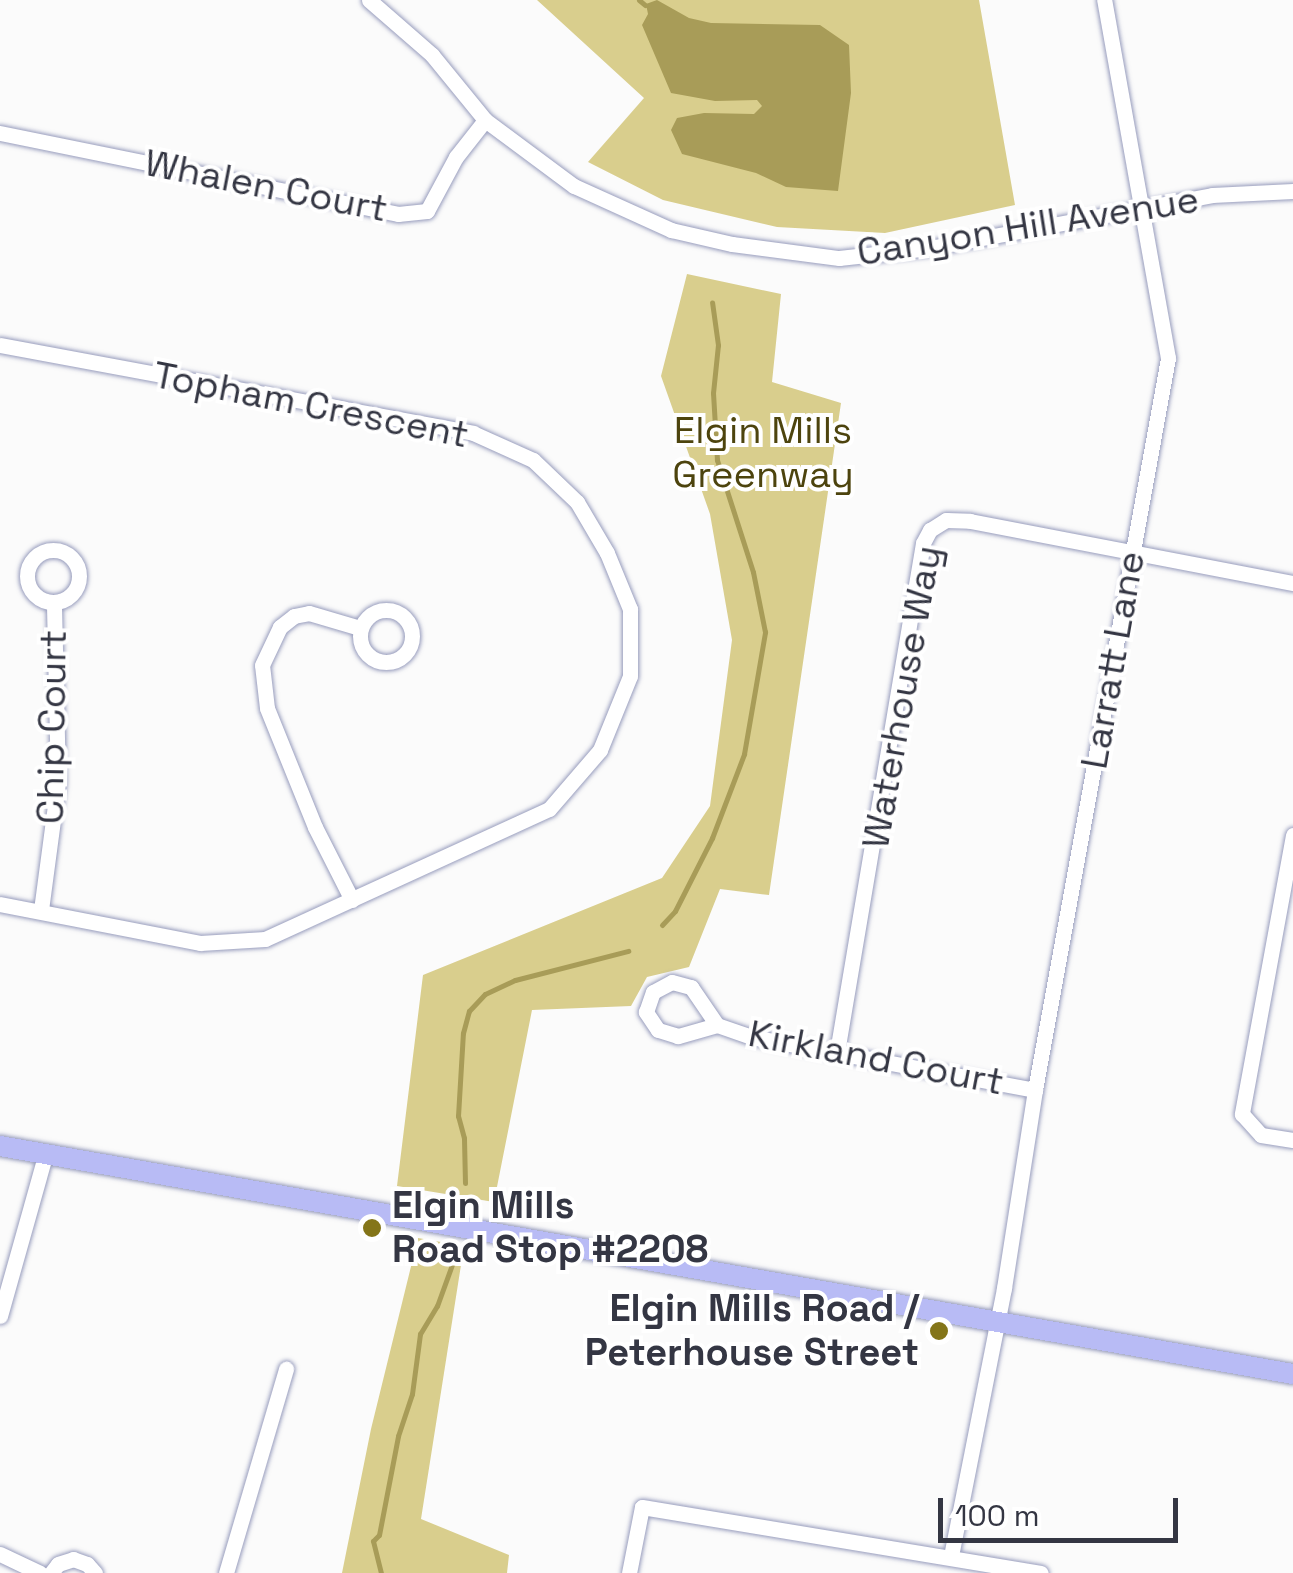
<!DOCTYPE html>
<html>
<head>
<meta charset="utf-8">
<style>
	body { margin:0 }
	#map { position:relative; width:1293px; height:1573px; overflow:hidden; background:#fbfbfb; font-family:"Space Grotesk",sans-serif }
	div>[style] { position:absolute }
	.green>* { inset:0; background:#d9ce8d }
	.water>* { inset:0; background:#a89c58 }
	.stream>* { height:5px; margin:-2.5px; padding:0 2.5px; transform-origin:2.5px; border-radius:2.5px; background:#a89c58 }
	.roads { filter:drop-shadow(0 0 2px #989dbd) drop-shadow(0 0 2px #989dbd) }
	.minor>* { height:15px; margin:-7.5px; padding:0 7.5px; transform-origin:7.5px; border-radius:7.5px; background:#fff }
	.minor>.ring { margin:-7.5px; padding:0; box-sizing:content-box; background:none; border:15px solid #fff; border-radius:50% }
	.major>* { height:20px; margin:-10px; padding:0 10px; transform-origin:10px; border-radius:10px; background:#b8bbf5 }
	.dots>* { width:28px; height:28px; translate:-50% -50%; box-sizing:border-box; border:5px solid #fff; border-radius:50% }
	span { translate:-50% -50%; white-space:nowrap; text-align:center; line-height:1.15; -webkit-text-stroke:8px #fff; paint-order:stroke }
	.street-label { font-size:38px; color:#343643 }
	.park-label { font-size:38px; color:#4d440e }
	.poi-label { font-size:38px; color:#343643; font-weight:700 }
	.left { translate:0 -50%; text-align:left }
	.right { translate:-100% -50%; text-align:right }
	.scale { position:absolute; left:938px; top:1498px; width:240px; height:45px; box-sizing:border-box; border:5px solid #343643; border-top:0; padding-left:12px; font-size:30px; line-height:35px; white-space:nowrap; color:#343643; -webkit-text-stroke:8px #fff; paint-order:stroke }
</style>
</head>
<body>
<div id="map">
	<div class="green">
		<i style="clip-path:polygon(537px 0,979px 0,1015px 205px,885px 233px,777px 227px,663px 200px,588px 162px,644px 98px)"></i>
		<i style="clip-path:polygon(687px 274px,781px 294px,772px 382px,841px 403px,769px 895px,720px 889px,689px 967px,647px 977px,631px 1006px,532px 1010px,494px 1202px,397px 1186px,423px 975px,662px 878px,710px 806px,732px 640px,710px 514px,661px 376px)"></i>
		<i style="clip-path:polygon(418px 1238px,464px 1246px,421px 1519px,509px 1555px,507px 1573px,342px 1573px,371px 1429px)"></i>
	</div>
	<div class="water">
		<i style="clip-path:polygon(657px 0,689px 18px,711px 23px,820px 25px,849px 45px,851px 93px,838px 191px,786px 187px,756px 173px,682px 154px,671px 130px,677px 118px,704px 113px,754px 114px,762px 106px,757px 100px,715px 101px,671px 93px,642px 25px,648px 14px,646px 4px)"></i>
	</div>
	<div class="stream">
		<i style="left:639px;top:0;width:8px;rotate:40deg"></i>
		<i style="left:662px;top:925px;width:19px;rotate:-47deg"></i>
		<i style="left:675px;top:911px;width:82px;rotate:-63.1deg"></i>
		<i style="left:712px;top:838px;width:90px;rotate:-69.1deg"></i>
		<i style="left:744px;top:754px;width:124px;rotate:-80.2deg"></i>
		<i style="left:765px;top:632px;width:61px;rotate:-101.3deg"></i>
		<i style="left:753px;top:572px;width:118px;rotate:-107.8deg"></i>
		<i style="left:717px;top:460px;width:67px;rotate:-93.4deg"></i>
		<i style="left:713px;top:393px;width:48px;rotate:-84.1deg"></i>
		<i style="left:718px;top:345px;width:43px;rotate:-97.9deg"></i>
		<i style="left:465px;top:1183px;width:45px;rotate:-91.3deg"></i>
		<i style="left:464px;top:1138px;width:23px;rotate:-105deg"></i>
		<i style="left:458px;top:1116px;width:83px;rotate:-86.6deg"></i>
		<i style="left:463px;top:1033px;width:23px;rotate:-75deg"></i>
		<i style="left:469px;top:1011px;width:23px;rotate:-47deg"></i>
		<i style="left:485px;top:994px;width:33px;rotate:-25deg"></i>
		<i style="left:515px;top:980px;width:117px;rotate:-14.4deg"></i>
		<i style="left:381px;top:1573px;width:33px;rotate:-104deg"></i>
		<i style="left:373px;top:1541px;width:8px;rotate:-45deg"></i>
		<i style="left:379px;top:1535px;width:101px;rotate:-79.1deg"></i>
		<i style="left:398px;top:1436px;width:44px;rotate:-71.6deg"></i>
		<i style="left:412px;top:1394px;width:61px;rotate:-82.4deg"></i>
		<i style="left:420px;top:1334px;width:33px;rotate:-59deg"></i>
		<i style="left:437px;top:1306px;width:50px;rotate:-70.1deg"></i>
	</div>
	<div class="roads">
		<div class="minor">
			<i style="left:369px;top:0;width:84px;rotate:41.1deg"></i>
			<i style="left:432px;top:55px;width:84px;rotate:50.8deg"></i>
			<i style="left:485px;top:120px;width:111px;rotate:36.6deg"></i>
			<i style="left:574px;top:186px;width:107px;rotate:24.4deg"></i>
			<i style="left:671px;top:230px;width:63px;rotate:12.9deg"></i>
			<i style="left:732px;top:244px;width:108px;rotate:7.5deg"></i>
			<i style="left:839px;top:258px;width:91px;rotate:-6.3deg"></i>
			<i style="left:929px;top:248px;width:288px;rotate:-10.6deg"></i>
			<i style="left:1212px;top:195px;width:81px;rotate:-2.8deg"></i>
			<i style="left:0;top:133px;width:406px;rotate:11.5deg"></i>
			<i style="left:398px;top:214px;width:29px;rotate:-6deg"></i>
			<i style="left:427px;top:211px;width:61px;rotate:-61.8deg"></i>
			<i style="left:456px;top:157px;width:47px;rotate:-51.9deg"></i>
			<i style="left:0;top:345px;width:481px;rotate:10.5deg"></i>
			<i style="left:473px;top:433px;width:66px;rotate:24.2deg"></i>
			<i style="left:533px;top:460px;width:61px;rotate:43.7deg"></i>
			<i style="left:577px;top:502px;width:59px;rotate:59.5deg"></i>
			<i style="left:607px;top:553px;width:61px;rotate:67.7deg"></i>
			<i style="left:630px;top:609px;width:67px;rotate:90deg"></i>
			<i style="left:630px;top:676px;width:80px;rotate:112.1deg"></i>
			<i style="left:600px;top:750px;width:78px;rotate:130.8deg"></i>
			<i style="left:549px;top:809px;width:312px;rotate:155.4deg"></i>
			<i style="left:265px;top:939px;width:65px;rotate:176.5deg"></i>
			<i style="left:200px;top:943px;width:204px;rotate:-169deg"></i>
			<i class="ring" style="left:27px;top:550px;width:37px;height:37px"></i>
			<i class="ring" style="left:360px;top:610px;width:37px;height:37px"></i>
			<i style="left:1293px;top:835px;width:284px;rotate:100.4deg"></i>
			<i style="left:1242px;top:1114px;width:28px;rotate:48deg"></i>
			<i style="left:1261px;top:1135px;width:32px;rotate:9deg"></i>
			<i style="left:352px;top:900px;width:82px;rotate:-116.9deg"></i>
			<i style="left:315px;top:827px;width:128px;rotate:-112deg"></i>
			<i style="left:267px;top:708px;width:43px;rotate:-96.6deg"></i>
			<i style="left:262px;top:665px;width:42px;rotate:-64.7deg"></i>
			<i style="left:280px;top:627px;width:18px;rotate:-38deg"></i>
			<i style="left:294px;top:616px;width:15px;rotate:-11deg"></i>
			<i style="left:309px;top:613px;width:53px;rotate:16.4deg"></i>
			<i style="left:41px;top:910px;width:129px;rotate:-82.4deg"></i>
			<i style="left:58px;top:782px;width:180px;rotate:-91.3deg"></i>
			<i style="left:717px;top:1025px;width:41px;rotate:164.2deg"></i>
			<i style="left:678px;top:1036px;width:21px;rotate:-163deg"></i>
			<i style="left:658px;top:1030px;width:22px;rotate:-124deg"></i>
			<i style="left:646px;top:1012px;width:21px;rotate:-71deg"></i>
			<i style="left:653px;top:992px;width:21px;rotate:-28deg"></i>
			<i style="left:672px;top:982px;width:20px;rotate:15deg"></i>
			<i style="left:691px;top:987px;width:46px;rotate:55.6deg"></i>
			<i style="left:717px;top:1025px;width:37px;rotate:19deg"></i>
			<i style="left:752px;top:1037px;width:288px;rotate:10.6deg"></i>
			<i style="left:837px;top:1052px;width:516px;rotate:-80.41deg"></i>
			<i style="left:923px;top:543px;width:15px;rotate:-62deg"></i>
			<i style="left:930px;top:530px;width:19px;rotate:-32deg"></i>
			<i style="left:946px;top:520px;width:24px;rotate:2deg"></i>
			<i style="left:970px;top:521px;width:329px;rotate:10.9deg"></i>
			<i style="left:0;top:1316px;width:166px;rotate:-74.3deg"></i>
			<i style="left:0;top:1554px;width:44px;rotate:25.4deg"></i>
			<i style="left:951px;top:1556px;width:273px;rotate:-78.8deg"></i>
			<i style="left:1004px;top:1288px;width:200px;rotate:-81.1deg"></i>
			<i style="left:1035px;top:1090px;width:744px;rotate:-79.7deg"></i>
			<i style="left:1168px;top:358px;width:364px;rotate:-100.1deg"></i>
			<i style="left:51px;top:1573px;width:11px;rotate:-52deg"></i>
			<i style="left:58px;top:1564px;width:16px;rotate:-18deg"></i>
			<i style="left:73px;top:1559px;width:15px;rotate:20deg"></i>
			<i style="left:87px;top:1564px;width:12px;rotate:48deg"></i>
			<i style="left:226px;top:1573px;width:213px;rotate:-73.6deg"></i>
			<i style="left:629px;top:1573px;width:67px;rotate:-78.9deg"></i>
			<i style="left:642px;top:1507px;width:404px;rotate:9.4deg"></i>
		</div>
		<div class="major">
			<i style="left:0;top:1146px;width:1313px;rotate:10deg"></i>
		</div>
	</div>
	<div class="dots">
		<i style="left:372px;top:1228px;background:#847519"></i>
		<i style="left:939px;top:1331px;background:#847519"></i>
	</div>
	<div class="street-label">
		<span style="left:266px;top:186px;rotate:11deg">Whalen Court</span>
		<span style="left:1028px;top:226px;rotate:-9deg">Canyon Hill Avenue</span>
		<span style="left:311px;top:405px;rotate:11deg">Topham Crescent</span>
		<span style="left:1113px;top:660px;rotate:-80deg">Larratt Lane</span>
		<span style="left:902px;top:697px;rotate:-80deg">Waterhouse Way</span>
		<span style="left:52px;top:727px;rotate:-89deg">Chip Court</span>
		<span style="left:876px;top:1058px;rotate:11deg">Kirkland Court</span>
	</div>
	<div class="park-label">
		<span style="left:763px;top:453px">Elgin Mills<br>Greenway</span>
	</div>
	<div class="poi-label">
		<span class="left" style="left:392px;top:1228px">Elgin Mills<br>Road Stop #2208</span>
		<span class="right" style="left:919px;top:1331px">Elgin Mills Road /<br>Peterhouse Street</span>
	</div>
	<div class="scale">100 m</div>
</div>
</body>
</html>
